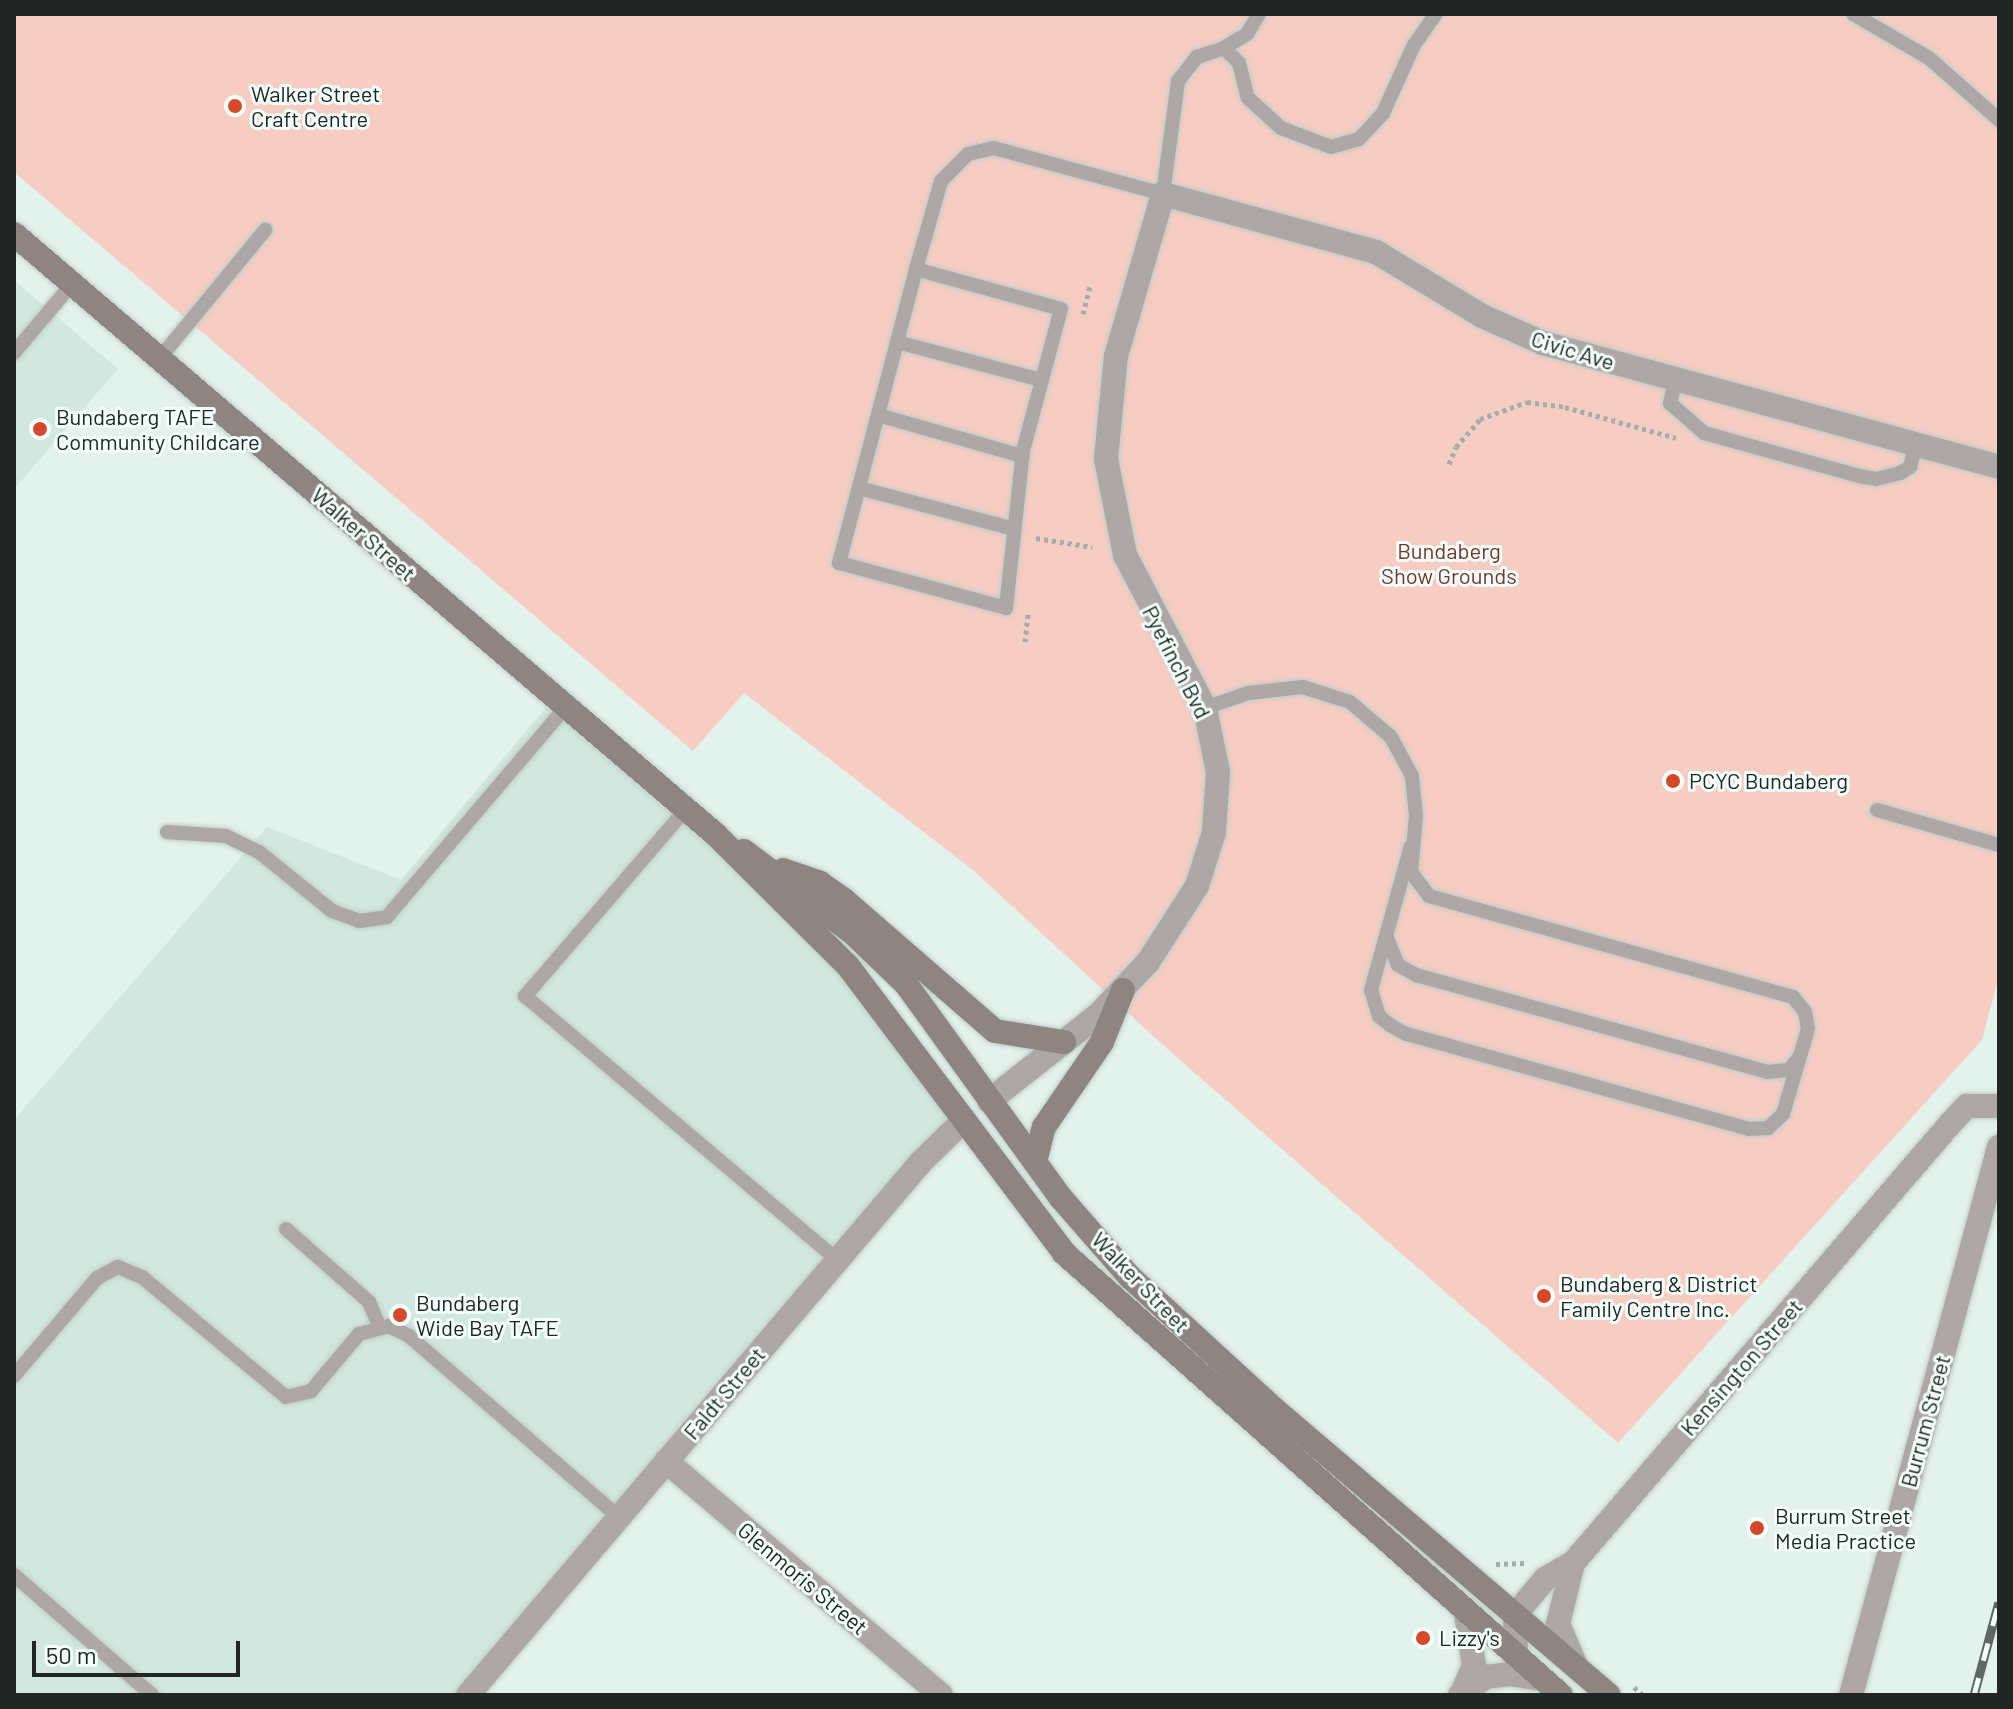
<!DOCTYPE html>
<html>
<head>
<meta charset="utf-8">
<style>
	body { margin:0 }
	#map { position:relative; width:2013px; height:1709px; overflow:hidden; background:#e4f2ed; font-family:Barlow,sans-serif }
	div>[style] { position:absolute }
	.built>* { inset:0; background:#d1e7df }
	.green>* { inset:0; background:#f7cdc3 }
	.path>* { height:5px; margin-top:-2.5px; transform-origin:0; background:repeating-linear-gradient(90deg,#a3aeaa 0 4px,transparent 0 8px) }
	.roads { filter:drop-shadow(0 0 2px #c1cdc9) drop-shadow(0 0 2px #c1cdc9) }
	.lane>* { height:14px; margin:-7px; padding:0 7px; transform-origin:7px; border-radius:7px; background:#ada7a6 }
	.street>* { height:24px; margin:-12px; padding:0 12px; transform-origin:12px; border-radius:12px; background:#ada7a6 }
	.secondary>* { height:24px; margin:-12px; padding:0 12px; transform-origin:12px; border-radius:12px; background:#8e8583 }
	.rail>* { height:9px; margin-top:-4.5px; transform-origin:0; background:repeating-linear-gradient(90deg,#f2fffa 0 18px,#5f6764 0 36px); box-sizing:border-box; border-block:2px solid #5f6764 }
	.dots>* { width:22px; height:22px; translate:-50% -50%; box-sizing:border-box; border:4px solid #f2fffa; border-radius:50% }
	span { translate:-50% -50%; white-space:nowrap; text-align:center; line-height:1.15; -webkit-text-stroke:6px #f2fffa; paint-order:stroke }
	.poi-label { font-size:22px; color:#212624 }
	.left { translate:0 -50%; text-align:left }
	.street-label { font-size:22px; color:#212624 }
	.park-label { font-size:22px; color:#71392d }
	.frame { position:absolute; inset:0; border:16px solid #212624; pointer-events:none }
	.scale { position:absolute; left:32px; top:1641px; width:208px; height:36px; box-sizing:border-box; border:4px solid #212624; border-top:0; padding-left:10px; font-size:24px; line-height:28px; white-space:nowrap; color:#212624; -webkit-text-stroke:6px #f2fffa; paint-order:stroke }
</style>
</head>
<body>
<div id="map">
	<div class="built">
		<i style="clip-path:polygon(14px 280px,118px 369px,14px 489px)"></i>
		<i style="clip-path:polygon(553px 699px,845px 968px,958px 1122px,463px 1695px,14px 1695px,14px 1120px,267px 827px,401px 880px)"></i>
	</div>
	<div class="green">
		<i style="clip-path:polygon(14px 14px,1999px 14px,1999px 976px,1982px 1040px,1618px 1443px,1164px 1046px,974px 871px,744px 693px,693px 751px,14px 172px)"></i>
	</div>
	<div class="path">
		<i style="left:1083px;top:314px;width:32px;rotate:-76deg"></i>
		<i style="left:1449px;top:464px;width:18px;rotate:-68deg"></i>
		<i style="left:1456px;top:447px;width:37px;rotate:-49deg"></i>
		<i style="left:1480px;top:419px;width:50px;rotate:-19.9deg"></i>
		<i style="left:1527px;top:402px;width:38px;rotate:7deg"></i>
		<i style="left:1565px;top:407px;width:115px;rotate:15.6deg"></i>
		<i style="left:1036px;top:538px;width:57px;rotate:9.1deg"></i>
		<i style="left:1025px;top:642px;width:28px;rotate:-84deg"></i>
		<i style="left:1496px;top:1564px;width:29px;rotate:-2deg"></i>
		<i style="left:1634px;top:1687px;width:12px;rotate:42deg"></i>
	</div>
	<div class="roads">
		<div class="lane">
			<i style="left:1259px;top:14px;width:23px;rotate:121deg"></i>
			<i style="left:1247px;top:34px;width:27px;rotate:149deg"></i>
			<i style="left:1224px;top:48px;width:21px;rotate:45deg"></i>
			<i style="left:1239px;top:63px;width:36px;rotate:76deg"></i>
			<i style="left:1248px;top:98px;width:45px;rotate:42.3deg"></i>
			<i style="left:1281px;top:128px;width:53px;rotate:20.8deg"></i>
			<i style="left:1331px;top:147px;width:29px;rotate:-16deg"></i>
			<i style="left:1359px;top:139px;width:35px;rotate:-47deg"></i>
			<i style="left:1383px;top:113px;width:75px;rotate:-65.5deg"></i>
			<i style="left:1414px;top:45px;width:38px;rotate:-55deg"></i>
			<i style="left:1853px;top:14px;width:88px;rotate:30.1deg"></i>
			<i style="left:1929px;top:58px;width:94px;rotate:41.5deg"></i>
			<i style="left:916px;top:269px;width:150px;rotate:15.4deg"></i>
			<i style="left:1061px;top:309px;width:147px;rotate:105deg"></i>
			<i style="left:1023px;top:451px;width:158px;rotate:96.2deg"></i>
			<i style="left:1006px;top:608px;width:173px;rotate:-164.9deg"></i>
			<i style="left:839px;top:563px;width:304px;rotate:-75.3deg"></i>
			<i style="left:916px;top:269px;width:91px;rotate:-74.1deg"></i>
			<i style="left:941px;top:181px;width:38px;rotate:-45deg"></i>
			<i style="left:968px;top:154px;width:27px;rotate:-13deg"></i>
			<i style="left:994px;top:148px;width:175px;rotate:15.2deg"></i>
			<i style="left:1163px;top:194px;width:114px;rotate:-82.4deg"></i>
			<i style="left:1178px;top:81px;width:31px;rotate:-52deg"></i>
			<i style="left:1197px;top:57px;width:28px;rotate:-18deg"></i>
			<i style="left:897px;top:342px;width:149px;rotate:14.8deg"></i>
			<i style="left:14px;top:353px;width:90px;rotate:-50deg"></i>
			<i style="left:160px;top:358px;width:166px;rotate:-50.6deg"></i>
			<i style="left:1676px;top:379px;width:25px;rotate:104deg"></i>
			<i style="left:1670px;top:403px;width:45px;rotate:41.4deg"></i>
			<i style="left:1704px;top:433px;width:161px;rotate:15.5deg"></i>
			<i style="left:1859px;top:476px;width:17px;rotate:10deg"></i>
			<i style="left:1876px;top:479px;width:25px;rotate:-14deg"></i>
			<i style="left:1900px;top:473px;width:12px;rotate:-31deg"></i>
			<i style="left:1910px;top:467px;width:23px;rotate:-75deg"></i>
			<i style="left:878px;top:415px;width:150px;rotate:15.9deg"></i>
			<i style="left:859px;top:488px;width:160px;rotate:14.8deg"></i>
			<i style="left:1205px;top:708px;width:46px;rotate:-19.2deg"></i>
			<i style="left:1248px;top:693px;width:55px;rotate:-6.2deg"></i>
			<i style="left:1303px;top:687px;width:49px;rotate:17.7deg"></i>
			<i style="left:1350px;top:702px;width:54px;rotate:40.5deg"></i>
			<i style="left:1391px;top:737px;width:44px;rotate:61.7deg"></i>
			<i style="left:1412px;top:776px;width:40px;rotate:84.3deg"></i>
			<i style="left:1416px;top:816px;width:56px;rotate:95.1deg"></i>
			<i style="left:1411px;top:872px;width:30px;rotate:53deg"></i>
			<i style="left:1429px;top:896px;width:378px;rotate:15.5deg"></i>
			<i style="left:1793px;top:997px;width:19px;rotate:51deg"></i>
			<i style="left:1805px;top:1012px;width:17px;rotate:80deg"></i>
			<i style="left:1808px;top:1029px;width:89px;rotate:106.4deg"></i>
			<i style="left:1783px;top:1114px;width:21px;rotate:137deg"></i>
			<i style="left:1768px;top:1128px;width:19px;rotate:177deg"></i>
			<i style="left:1749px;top:1129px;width:356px;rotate:-164.5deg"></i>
			<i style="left:1406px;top:1034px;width:18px;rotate:-151deg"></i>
			<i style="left:1390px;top:1025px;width:14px;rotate:-141deg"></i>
			<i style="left:1379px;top:1016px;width:27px;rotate:-107deg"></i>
			<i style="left:1371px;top:990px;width:149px;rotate:-74.5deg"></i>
			<i style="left:686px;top:809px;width:247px;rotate:130.7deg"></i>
			<i style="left:525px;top:996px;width:409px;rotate:40.2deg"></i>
			<i style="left:1877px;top:810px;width:127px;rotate:16deg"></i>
			<i style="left:167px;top:832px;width:59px;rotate:3.9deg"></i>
			<i style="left:226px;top:836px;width:37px;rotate:26deg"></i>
			<i style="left:259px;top:852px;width:94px;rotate:38.9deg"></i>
			<i style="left:332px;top:911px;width:29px;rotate:20deg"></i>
			<i style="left:359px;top:921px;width:28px;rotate:-8deg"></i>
			<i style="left:387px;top:917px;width:276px;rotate:-49.6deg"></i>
			<i style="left:1387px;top:938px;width:29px;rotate:68deg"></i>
			<i style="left:1398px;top:965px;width:21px;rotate:29deg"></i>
			<i style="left:1416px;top:975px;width:364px;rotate:15.4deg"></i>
			<i style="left:1767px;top:1072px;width:22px;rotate:-5deg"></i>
			<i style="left:1789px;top:1070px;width:14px;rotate:-51deg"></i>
			<i style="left:286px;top:1229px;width:111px;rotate:41.3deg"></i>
			<i style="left:369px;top:1302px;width:25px;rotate:67deg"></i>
			<i style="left:14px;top:1376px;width:128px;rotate:-49.7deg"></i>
			<i style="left:97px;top:1278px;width:24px;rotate:-28deg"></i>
			<i style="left:118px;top:1267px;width:26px;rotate:23deg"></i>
			<i style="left:142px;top:1277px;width:187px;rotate:39.8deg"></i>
			<i style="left:286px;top:1397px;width:26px;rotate:-13deg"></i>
			<i style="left:311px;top:1391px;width:75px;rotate:-49.9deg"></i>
			<i style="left:359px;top:1334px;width:30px;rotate:-15deg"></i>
			<i style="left:388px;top:1326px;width:23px;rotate:25deg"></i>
			<i style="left:409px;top:1336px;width:279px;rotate:40.8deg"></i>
			<i style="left:14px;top:1575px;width:183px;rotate:41deg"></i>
		</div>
		<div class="street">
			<i style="left:989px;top:1101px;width:140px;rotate:-38.3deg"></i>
			<i style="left:1099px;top:1014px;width:71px;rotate:-46.7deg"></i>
			<i style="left:1148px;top:962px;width:90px;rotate:-57.2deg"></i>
			<i style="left:1197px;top:886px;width:57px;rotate:-72.5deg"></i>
			<i style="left:1214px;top:832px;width:60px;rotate:-86.2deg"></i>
			<i style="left:1218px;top:772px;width:65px;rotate:-101.5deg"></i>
			<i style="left:1205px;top:708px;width:173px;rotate:-117.6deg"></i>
			<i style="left:1125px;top:555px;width:98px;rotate:-101.2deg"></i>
			<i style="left:1106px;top:459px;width:103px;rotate:-84.5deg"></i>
			<i style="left:1116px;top:356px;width:169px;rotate:-73.8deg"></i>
			<i style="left:1163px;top:194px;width:221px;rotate:15.2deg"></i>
			<i style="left:1376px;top:252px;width:124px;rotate:31.1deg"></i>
			<i style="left:1482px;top:316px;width:67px;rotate:23.9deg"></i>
			<i style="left:1543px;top:343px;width:473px;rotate:15.2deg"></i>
			<i style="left:666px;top:1461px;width:361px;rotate:40.4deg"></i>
			<i style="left:1573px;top:1563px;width:63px;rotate:103.8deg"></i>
			<i style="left:1558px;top:1624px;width:46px;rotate:66.8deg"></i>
			<i style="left:1516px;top:1656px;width:41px;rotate:-91.4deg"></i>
			<i style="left:1515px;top:1615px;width:47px;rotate:-50.2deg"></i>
			<i style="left:1545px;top:1579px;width:32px;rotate:-30deg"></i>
			<i style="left:1573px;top:1563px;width:579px;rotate:-49.35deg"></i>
			<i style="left:1950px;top:1124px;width:25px;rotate:-47deg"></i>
			<i style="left:1967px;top:1106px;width:32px"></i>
			<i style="left:1462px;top:1693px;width:30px;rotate:-66deg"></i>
			<i style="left:1474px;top:1666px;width:54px;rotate:-98.6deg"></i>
			<i style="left:468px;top:1695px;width:699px;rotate:-49.64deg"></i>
			<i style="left:921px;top:1162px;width:56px;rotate:-44.3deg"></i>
			<i style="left:1460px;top:1695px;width:32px;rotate:-35deg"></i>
			<i style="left:1486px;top:1677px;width:23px;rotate:-7deg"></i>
			<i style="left:1509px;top:1674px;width:32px;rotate:9deg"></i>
			<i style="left:1851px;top:1695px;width:568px;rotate:-74.89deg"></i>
		</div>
		<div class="secondary">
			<i style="left:14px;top:234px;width:923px;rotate:40.56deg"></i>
			<i style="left:715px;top:834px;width:187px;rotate:44.8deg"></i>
			<i style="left:848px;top:966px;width:359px;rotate:53deg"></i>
			<i style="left:1064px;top:1253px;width:665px;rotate:41.65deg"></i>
			<i style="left:744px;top:851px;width:136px;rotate:37deg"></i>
			<i style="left:853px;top:933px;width:74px;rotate:43.9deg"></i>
			<i style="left:906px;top:984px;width:264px;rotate:54.1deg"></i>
			<i style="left:1061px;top:1198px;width:105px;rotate:48.9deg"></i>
			<i style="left:1130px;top:1277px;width:195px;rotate:42.5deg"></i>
			<i style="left:1274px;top:1409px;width:440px;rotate:40.5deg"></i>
			<i style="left:783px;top:870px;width:39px;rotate:19deg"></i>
			<i style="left:820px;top:883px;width:28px;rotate:35deg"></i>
			<i style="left:843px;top:899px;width:201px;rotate:41deg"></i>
			<i style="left:995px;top:1031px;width:70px;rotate:9.1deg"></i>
			<i style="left:1035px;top:1162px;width:36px;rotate:-76deg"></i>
			<i style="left:1044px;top:1127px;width:103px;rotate:-55.7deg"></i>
			<i style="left:1102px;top:1042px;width:56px;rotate:-68deg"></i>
		</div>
	</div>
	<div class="rail">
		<i style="left:1974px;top:1695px;width:96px;rotate:-75deg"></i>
	</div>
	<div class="dots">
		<i style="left:235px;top:106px;background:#d4492c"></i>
		<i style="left:40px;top:429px;background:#d4492c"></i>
		<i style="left:1673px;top:781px;background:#d4492c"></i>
		<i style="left:1544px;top:1296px;background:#d4492c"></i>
		<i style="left:400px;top:1315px;background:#d4492c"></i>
		<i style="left:1757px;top:1528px;background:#d4492c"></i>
		<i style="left:1423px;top:1638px;background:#d4492c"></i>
	</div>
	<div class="poi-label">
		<span class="left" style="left:251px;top:106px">Walker Street<br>Craft Centre</span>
		<span class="left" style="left:56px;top:429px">Bundaberg TAFE<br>Community Childcare</span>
		<span class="left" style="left:1689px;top:781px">PCYC Bundaberg</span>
		<span class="left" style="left:1560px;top:1296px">Bundaberg &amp; District<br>Family Centre Inc.</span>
		<span class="left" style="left:416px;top:1315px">Bundaberg<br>Wide Bay TAFE</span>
		<span class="left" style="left:1775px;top:1528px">Burrum Street<br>Media Practice</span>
		<span class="left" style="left:1439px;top:1638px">Lizzy's</span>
	</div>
	<div class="street-label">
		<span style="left:1573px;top:350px;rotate:17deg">Civic Ave</span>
		<span style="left:364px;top:534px;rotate:41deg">Walker Street</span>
		<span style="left:1177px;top:662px;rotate:63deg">Pyefinch Bvd</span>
		<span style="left:1141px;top:1282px;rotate:46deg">Walker Street</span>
		<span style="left:1741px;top:1367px;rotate:-49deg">Kensington Street</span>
		<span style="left:724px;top:1393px;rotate:-50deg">Faldt Street</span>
		<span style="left:1925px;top:1421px;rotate:-75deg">Burrum Street</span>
		<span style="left:803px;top:1578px;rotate:40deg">Glenmoris Street</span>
	</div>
	<div class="park-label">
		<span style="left:1449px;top:563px">Bundaberg<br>Show Grounds</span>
	</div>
	<div class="frame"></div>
	<div class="scale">50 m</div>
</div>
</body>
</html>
